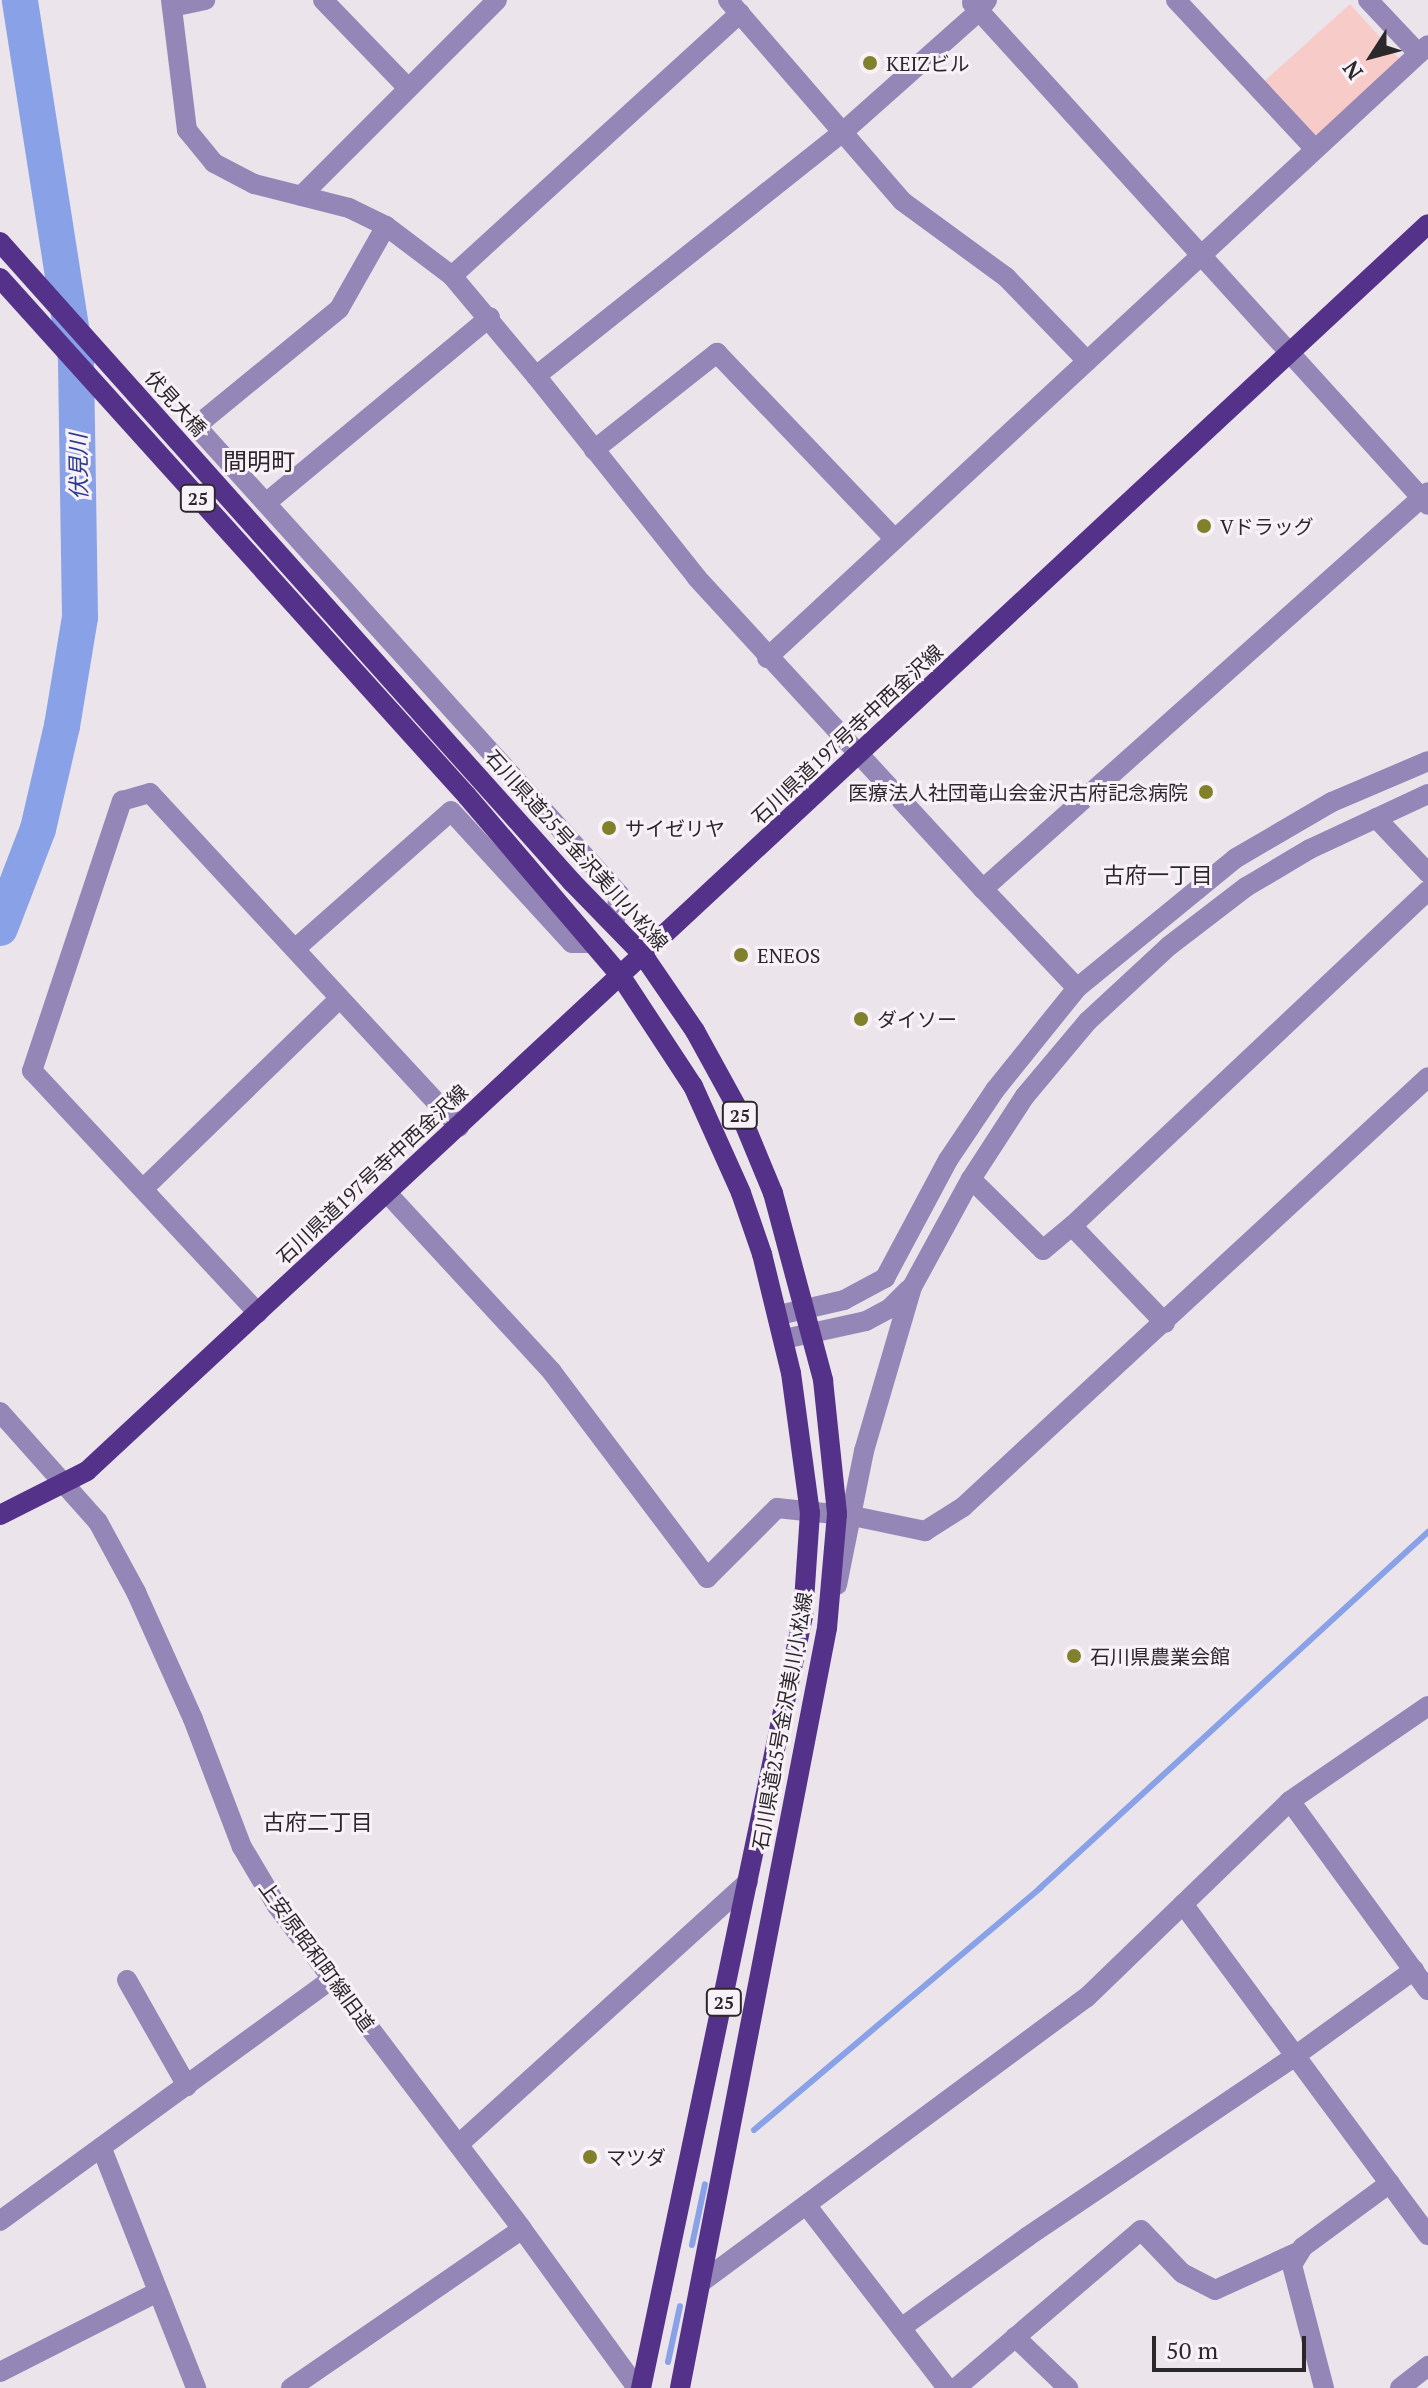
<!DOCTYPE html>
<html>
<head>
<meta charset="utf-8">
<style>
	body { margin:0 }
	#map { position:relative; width:1428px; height:2388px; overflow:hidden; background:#ebe4eb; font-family:"PT Serif","Noto Sans JP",serif }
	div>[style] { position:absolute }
	.green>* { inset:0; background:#f7ccc8; transform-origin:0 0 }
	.stream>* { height:6px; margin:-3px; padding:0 3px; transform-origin:3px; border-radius:3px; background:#89a1e7 }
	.river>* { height:36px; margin:-18px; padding:0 18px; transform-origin:18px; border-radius:18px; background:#89a1e7 }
	.minor>* { height:20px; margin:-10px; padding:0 10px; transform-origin:10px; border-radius:10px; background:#9486b7 }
	.major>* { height:20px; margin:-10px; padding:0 10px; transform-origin:10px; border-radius:10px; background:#54328a }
	.dots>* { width:22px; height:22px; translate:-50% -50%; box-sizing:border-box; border:4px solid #f9f1f8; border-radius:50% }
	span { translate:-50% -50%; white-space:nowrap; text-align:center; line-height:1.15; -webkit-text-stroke:6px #f9f1f8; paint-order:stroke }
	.shield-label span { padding:2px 6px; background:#f9f1f8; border:2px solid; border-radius:6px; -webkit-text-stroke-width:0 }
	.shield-label { font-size:18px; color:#2b282b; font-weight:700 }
	.poi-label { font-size:20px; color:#2b282b }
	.left { translate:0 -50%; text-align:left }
	.right { translate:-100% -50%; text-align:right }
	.street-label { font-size:20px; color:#2b282b }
	.water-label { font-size:22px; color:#283b8c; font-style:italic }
	.neighbourhood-label { font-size:22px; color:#2b282b }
	.quarter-label { font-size:24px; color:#2b282b }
	.north { position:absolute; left:1332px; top:16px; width:80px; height:80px; -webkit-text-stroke:6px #f9f1f8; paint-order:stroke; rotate:234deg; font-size:22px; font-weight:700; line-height:32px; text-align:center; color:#2b282b }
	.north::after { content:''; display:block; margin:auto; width:28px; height:36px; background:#2b282b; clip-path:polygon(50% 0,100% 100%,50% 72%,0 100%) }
	.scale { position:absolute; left:1152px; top:2336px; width:154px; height:36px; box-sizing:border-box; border:4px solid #2b282b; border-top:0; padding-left:10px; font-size:24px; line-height:28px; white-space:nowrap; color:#2b282b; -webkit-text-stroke:6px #f9f1f8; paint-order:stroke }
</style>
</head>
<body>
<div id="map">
	<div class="green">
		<i style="left:1350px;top:4px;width:76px;height:127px;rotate:48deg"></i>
	</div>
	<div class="stream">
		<i style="left:754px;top:2130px;width:375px;rotate:-40.2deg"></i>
		<i style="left:1040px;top:1888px;width:527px;rotate:-42.54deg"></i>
		<i style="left:692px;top:2245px;width:62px;rotate:-78deg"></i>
		<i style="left:668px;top:2362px;width:57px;rotate:-77.9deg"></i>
	</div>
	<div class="river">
		<i style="left:0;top:928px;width:106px;rotate:-69deg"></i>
		<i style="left:38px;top:829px;width:106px;rotate:-76.9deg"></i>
		<i style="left:62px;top:726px;width:110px;rotate:-80.6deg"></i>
		<i style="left:80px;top:617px;width:258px;rotate:-90.9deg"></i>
		<i style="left:76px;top:359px;width:363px;rotate:-98.9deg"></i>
	</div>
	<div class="minor">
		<i style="left:171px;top:0;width:131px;rotate:83deg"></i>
		<i style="left:187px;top:130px;width:43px;rotate:50.7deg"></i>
		<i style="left:214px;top:163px;width:45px;rotate:27.7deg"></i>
		<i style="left:254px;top:184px;width:98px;rotate:14.2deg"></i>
		<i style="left:349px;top:208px;width:41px;rotate:25.9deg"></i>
		<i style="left:386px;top:226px;width:83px;rotate:37.1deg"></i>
		<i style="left:452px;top:276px;width:131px;rotate:50deg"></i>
		<i style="left:536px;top:376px;width:392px;rotate:-38.5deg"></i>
		<i style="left:843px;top:132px;width:181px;rotate:-41.6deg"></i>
		<i style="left:978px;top:12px;width:15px;rotate:-53deg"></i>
		<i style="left:323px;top:0;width:122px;rotate:46deg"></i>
		<i style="left:728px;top:0;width:266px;rotate:49.1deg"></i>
		<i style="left:902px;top:201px;width:129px;rotate:36.2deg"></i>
		<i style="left:1006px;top:277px;width:117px;rotate:46deg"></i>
		<i style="left:1176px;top:0;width:204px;rotate:47deg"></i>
		<i style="left:1368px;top:0;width:74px;rotate:46.6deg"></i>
		<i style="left:972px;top:3px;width:678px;rotate:47.75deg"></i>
		<i style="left:172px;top:7px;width:34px;rotate:-12deg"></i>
		<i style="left:301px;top:196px;width:277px;rotate:-45deg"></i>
		<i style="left:386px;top:226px;width:95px;rotate:119.5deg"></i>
		<i style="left:339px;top:309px;width:185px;rotate:140.7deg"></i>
		<i style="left:196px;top:426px;width:631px;rotate:47.89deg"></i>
		<i style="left:619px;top:894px;width:31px;rotate:99deg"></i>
		<i style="left:452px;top:276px;width:390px;rotate:-42.4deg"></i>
		<i style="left:536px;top:376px;width:258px;rotate:51.4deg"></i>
		<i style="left:697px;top:578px;width:423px;rotate:47.4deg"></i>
		<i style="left:594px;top:450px;width:157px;rotate:-38.3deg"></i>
		<i style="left:717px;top:353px;width:257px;rotate:46.3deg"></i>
		<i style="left:266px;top:503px;width:291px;rotate:-39.7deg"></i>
		<i style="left:767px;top:658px;width:901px;rotate:-42.84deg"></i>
		<i style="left:1376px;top:818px;width:76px;rotate:46.6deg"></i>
		<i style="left:295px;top:949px;width:208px;rotate:-41.5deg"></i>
		<i style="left:451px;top:811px;width:179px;rotate:47.5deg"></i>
		<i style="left:572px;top:943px;width:20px"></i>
		<i style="left:1077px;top:988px;width:137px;rotate:-133.5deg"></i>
		<i style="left:983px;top:889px;width:596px;rotate:-41.74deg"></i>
		<i style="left:971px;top:1179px;width:101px;rotate:44.6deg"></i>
		<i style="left:1043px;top:1250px;width:38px;rotate:-40deg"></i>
		<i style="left:143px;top:1189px;width:274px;rotate:-44.1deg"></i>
		<i style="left:388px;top:1194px;width:242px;rotate:47.3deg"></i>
		<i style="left:552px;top:1372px;width:258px;rotate:53deg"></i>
		<i style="left:707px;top:1578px;width:99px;rotate:-45deg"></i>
		<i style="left:777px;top:1508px;width:76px;rotate:6deg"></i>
		<i style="left:853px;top:1516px;width:74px;rotate:11.8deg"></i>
		<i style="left:925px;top:1531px;width:45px;rotate:-32.3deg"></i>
		<i style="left:963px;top:1507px;width:633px;rotate:-42.76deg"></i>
		<i style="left:258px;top:1313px;width:331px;rotate:-133deg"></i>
		<i style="left:32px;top:1071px;width:285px;rotate:-71.6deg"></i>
		<i style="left:122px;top:801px;width:29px;rotate:-16deg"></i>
		<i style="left:150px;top:793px;width:455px;rotate:47.2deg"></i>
		<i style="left:779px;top:1315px;width:67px;rotate:-13deg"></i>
		<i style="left:844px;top:1300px;width:47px;rotate:-28.2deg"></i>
		<i style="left:885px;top:1278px;width:134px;rotate:-61.9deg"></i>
		<i style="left:948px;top:1160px;width:84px;rotate:-56.1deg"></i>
		<i style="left:995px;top:1090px;width:131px;rotate:-51.2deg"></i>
		<i style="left:1077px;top:988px;width:205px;rotate:-39.3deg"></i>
		<i style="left:1236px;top:858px;width:111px;rotate:-30.3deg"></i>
		<i style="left:1332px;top:802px;width:104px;rotate:-23.1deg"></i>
		<i style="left:1165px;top:1323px;width:134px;rotate:-133.8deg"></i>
		<i style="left:1072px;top:1226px;width:489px;rotate:-43.3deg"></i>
		<i style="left:784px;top:1339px;width:84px;rotate:-12.4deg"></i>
		<i style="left:866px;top:1321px;width:26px;rotate:-28deg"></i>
		<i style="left:889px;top:1309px;width:28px;rotate:-45deg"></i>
		<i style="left:0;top:1412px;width:147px;rotate:48.3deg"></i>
		<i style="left:98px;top:1522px;width:80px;rotate:61.5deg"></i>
		<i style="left:136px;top:1592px;width:139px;rotate:65.8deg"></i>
		<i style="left:193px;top:1719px;width:137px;rotate:69.1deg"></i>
		<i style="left:242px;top:1847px;width:69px;rotate:59.3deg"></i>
		<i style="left:277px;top:1906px;width:405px;rotate:52.8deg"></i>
		<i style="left:522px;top:2229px;width:196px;rotate:54.1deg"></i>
		<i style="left:837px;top:1585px;width:137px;rotate:-78.6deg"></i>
		<i style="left:864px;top:1451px;width:171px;rotate:-73.7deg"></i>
		<i style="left:912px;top:1287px;width:123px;rotate:-61.4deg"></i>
		<i style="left:971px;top:1179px;width:99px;rotate:-57deg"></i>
		<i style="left:1025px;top:1096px;width:98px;rotate:-50deg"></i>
		<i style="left:1088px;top:1021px;width:110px;rotate:-42.8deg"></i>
		<i style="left:1169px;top:946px;width:97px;rotate:-37.5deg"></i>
		<i style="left:1246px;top:887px;width:74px;rotate:-30.7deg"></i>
		<i style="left:1310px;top:849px;width:130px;rotate:-25deg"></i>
		<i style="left:1428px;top:1706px;width:168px;rotate:145.5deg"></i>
		<i style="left:1290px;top:1801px;width:234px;rotate:53.9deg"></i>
		<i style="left:1183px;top:1904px;width:412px;rotate:53.5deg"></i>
		<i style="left:127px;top:1980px;width:122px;rotate:60.5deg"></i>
		<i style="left:459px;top:2144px;width:390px;rotate:-42.2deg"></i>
		<i style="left:102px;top:2149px;width:257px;rotate:68.5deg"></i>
		<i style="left:807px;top:2206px;width:230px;rotate:52.4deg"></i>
		<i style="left:0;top:2221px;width:409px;rotate:-36.1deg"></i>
		<i style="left:703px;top:2281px;width:476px;rotate:-36.5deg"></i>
		<i style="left:1086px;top:1998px;width:284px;rotate:-44deg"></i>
		<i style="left:901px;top:2328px;width:155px;rotate:-35.8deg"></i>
		<i style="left:1027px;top:2237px;width:323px;rotate:-34deg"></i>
		<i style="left:1295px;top:2056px;width:147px;rotate:-35.9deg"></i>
		<i style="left:1015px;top:2337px;width:74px;rotate:43.9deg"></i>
		<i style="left:0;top:2372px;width:177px;rotate:-26.9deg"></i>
		<i style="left:291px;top:2388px;width:280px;rotate:-34.5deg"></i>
		<i style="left:956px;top:2388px;width:243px;rotate:-40.5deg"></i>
		<i style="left:1141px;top:2230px;width:59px;rotate:46.4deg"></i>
		<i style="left:1182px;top:2273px;width:37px;rotate:27deg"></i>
		<i style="left:1215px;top:2290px;width:94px;rotate:-24.6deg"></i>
		<i style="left:1324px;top:2388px;width:127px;rotate:-104.6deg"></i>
		<i style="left:1292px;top:2265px;width:21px;rotate:-59deg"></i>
		<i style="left:1303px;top:2247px;width:108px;rotate:-36.3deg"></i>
		<i style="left:1400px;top:2388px;width:36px;rotate:-38deg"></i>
	</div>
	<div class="major">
		<i style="left:0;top:242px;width:858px;rotate:48.21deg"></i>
		<i style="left:572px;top:882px;width:102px;rotate:45.8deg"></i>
		<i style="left:643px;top:955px;width:92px;rotate:55.6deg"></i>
		<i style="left:695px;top:1031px;width:91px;rotate:61.2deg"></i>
		<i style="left:739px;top:1111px;width:89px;rotate:67.5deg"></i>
		<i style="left:773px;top:1193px;width:194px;rotate:75deg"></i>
		<i style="left:823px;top:1380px;width:135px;rotate:84deg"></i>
		<i style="left:837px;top:1514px;width:114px;rotate:95deg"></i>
		<i style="left:827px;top:1628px;width:774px;rotate:100.95deg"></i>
		<i style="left:0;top:278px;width:697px;rotate:47.96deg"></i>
		<i style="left:467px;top:796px;width:235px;rotate:49.5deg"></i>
		<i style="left:620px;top:975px;width:133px;rotate:56.7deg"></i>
		<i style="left:693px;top:1086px;width:117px;rotate:65.8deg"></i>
		<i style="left:741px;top:1193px;width:65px;rotate:71deg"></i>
		<i style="left:762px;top:1254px;width:122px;rotate:76.3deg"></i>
		<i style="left:791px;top:1373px;width:141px;rotate:82.3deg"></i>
		<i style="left:810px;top:1513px;width:103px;rotate:93.9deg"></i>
		<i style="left:803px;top:1616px;width:789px;rotate:101.85deg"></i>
		<i style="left:0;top:1515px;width:97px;rotate:-26.8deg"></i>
		<i style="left:87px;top:1471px;width:1831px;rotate:-42.92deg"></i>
	</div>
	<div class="dots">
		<i style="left:870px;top:63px;background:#80812a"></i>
		<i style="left:1204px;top:526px;background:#80812a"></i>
		<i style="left:1206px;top:792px;background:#80812a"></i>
		<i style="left:609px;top:828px;background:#80812a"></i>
		<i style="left:741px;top:955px;background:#80812a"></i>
		<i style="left:861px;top:1019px;background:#80812a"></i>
		<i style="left:1074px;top:1656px;background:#80812a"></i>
		<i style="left:590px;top:2157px;background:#80812a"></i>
	</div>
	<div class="shield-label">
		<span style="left:198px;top:498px">25</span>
		<span style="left:740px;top:1115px">25</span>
		<span style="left:724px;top:2002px">25</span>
	</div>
	<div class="poi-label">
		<span class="left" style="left:886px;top:63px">KEIZビル</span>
		<span class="left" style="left:1220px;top:526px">Vドラッグ</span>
		<span class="right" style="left:1188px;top:792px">医療法人社団竜山会金沢古府記念病院</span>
		<span class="left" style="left:625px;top:828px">サイゼリヤ</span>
		<span class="left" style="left:757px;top:955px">ENEOS</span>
		<span class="left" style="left:877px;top:1019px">ダイソー</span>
		<span class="left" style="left:1090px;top:1656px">石川県農業会館</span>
		<span class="left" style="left:606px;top:2157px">マツダ</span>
	</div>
	<div class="street-label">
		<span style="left:176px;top:403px;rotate:48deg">伏見大橋</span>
		<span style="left:847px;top:734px;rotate:-43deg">石川県道197号寺中西金沢線</span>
		<span style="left:577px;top:850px;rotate:48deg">石川県道25号金沢美川小松線</span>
		<span style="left:372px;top:1174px;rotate:-43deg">石川県道197号寺中西金沢線</span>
		<span style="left:782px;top:1721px;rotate:-80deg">石川県道25号金沢美川小松線</span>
		<span style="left:317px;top:1956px;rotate:54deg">上安原昭和町線旧道</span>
	</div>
	<div class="water-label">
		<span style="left:78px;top:467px;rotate:-91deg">伏見川</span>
	</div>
	<div class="neighbourhood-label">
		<span style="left:1158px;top:875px">古府一丁目</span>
		<span style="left:318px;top:1822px">古府二丁目</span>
	</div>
	<div class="quarter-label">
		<span style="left:259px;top:462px">間明町</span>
	</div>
	<div class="north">N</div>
	<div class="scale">50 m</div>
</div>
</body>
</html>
